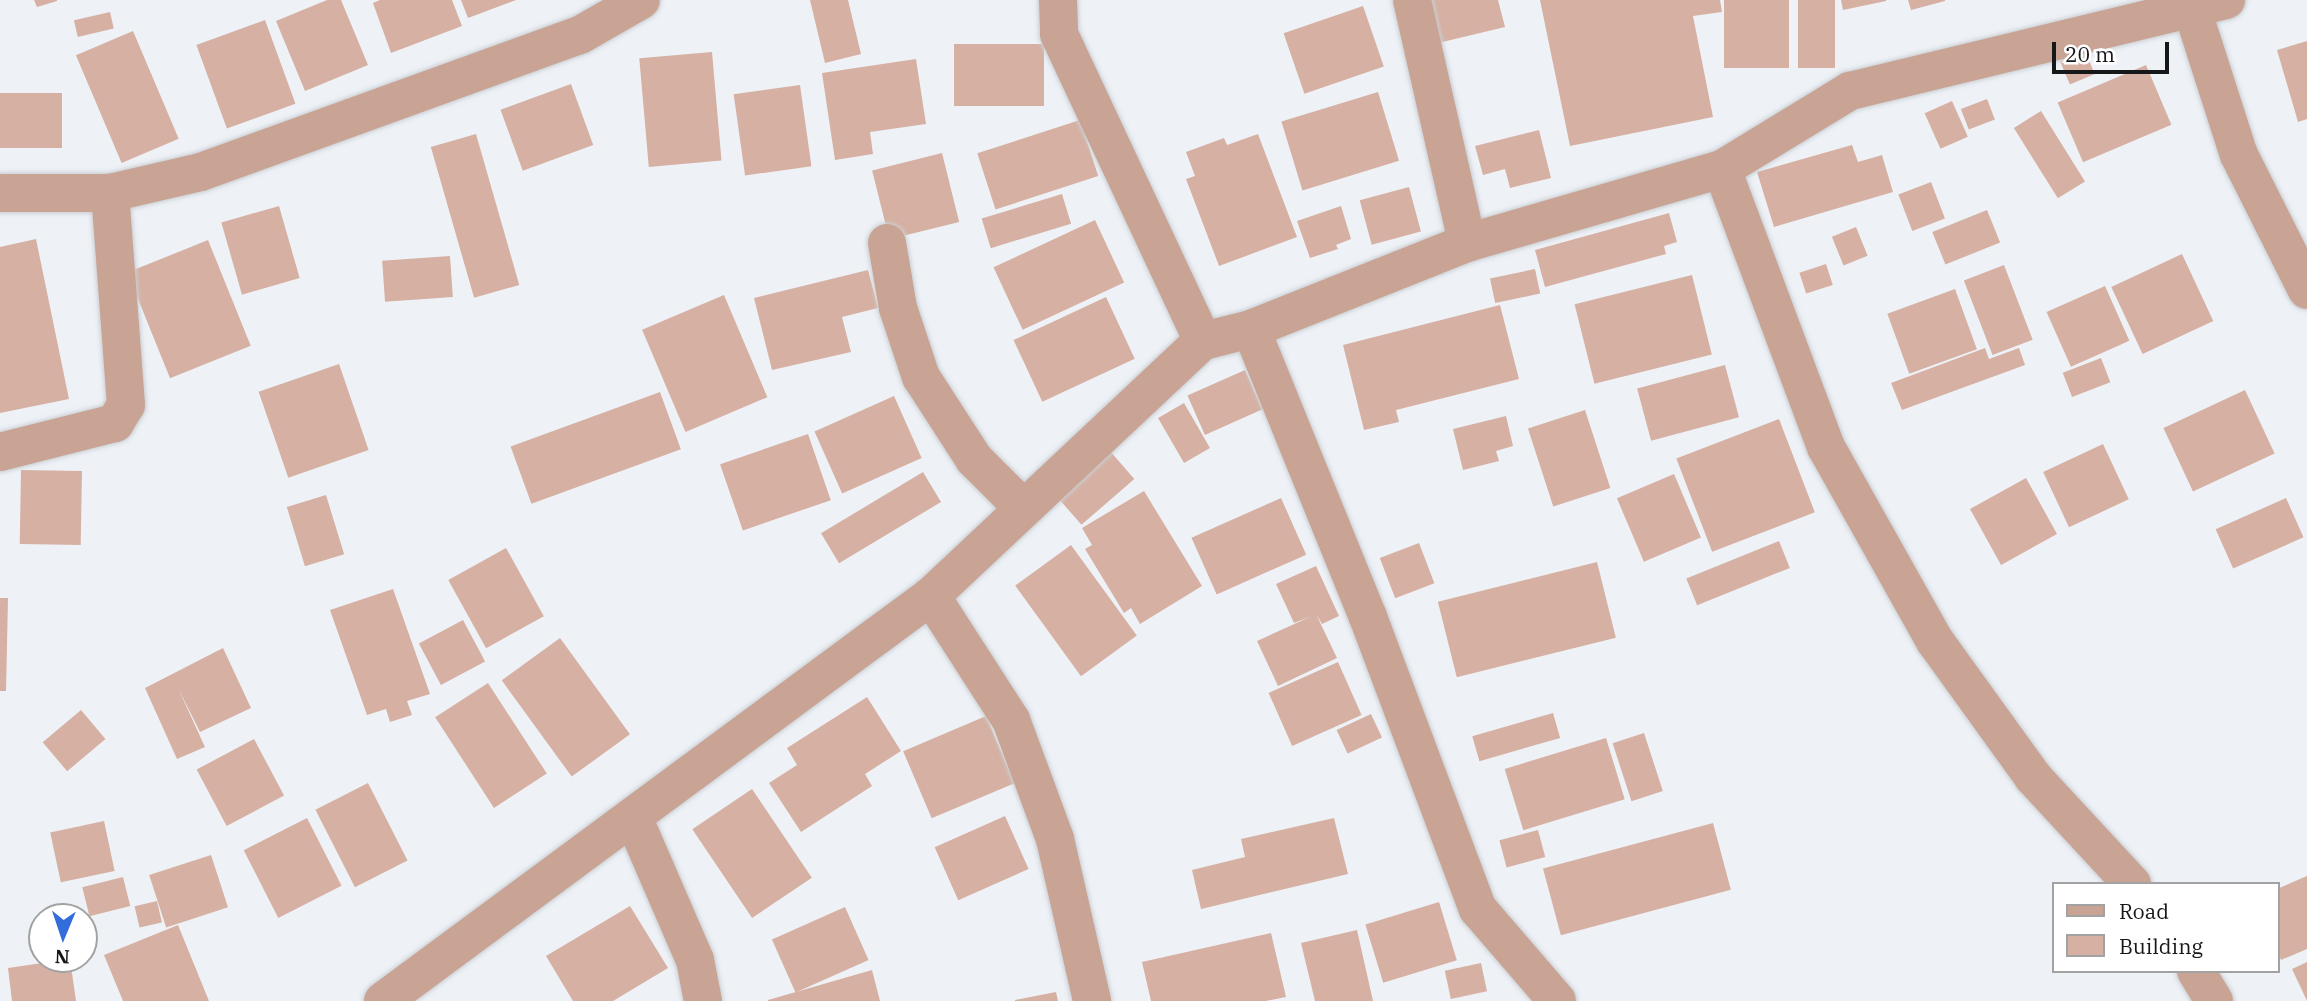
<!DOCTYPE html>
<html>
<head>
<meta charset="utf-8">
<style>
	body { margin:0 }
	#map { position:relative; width:2307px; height:1001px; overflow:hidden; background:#eef2f7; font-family:"IBM Plex Serif",serif }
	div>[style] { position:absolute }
	.building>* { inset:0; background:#d6b0a2; transform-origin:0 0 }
	.roads { filter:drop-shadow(0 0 2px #cbcfd3) drop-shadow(0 0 2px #cbcfd3) }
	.minor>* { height:38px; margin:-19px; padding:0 19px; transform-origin:19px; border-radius:19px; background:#c9a495 }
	span { translate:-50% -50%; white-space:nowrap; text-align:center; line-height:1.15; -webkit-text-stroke:7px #fff; paint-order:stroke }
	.legend { position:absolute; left:2052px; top:882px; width:228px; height:91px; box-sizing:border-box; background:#fff; border:2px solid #a2a2a3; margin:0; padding:9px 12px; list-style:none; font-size:21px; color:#161719 }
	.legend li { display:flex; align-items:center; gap:14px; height:35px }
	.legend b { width:35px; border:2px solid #a2a2a3 }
	.north { position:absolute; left:28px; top:903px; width:70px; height:70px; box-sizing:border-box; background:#fff; border:2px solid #a2a2a3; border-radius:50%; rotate:182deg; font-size:19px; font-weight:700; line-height:28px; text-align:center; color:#161719 }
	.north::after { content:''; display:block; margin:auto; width:24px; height:32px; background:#326ddb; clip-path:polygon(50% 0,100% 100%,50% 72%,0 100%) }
	.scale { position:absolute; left:2052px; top:42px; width:117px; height:32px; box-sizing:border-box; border:4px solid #161719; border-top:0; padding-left:9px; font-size:21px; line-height:24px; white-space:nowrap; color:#161719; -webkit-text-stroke:5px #fff; paint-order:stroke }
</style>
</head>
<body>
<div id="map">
	<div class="building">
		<i style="clip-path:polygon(34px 0,57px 0,57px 1px,37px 7px)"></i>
		<i style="clip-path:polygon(327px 0,341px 0,368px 65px,305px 91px,276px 21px)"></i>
		<i style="clip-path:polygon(380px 0,452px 0,462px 26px,391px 53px,373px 3px)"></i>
		<i style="clip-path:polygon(461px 0,516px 0,468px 18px)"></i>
		<i style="clip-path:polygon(810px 0,848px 0,861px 54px,825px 63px)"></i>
		<i style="clip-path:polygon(1423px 0,1498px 0,1505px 27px,1434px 44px)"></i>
		<i style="clip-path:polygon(1540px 0,1720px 0,1722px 12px,1693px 16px,1713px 117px,1570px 146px)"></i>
		<i style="left:1724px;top:0;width:65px;height:68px"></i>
		<i style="left:1798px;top:0;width:37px;height:68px"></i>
		<i style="clip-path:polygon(1841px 0,1886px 0,1886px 1px,1843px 10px)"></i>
		<i style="clip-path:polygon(1908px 0,1945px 0,1945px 1px,1911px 10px)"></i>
		<i style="left:1363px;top:6px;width:64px;height:84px;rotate:71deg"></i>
		<i style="left:110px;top:12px;width:17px;height:37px;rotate:77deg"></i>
		<i style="left:265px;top:20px;width:89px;height:73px;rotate:70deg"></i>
		<i style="left:133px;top:31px;width:117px;height:62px;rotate:67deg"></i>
		<i style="clip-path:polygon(2307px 41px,2307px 119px,2298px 122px,2277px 50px)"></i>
		<i style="left:1044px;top:44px;width:62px;height:90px;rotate:90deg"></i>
		<i style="left:2085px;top:51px;width:25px;height:27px;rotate:67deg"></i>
		<i style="left:712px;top:52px;width:109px;height:73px;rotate:85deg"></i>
		<i style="clip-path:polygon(916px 59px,926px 124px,870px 132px,873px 154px,835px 160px,822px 73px)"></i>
		<i style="left:2146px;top:65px;width:65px;height:96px;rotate:67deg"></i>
		<i style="left:571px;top:84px;width:65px;height:75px;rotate:70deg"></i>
		<i style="left:800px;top:85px;width:82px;height:67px;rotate:82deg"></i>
		<i style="left:1378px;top:92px;width:72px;height:101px;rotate:73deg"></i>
		<i style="left:0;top:93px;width:62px;height:55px"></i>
		<i style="left:1987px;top:99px;width:22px;height:28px;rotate:69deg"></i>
		<i style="left:1952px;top:101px;width:39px;height:30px;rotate:66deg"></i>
		<i style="left:2041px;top:111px;width:83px;height:32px;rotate:58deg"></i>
		<i style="left:1080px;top:120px;width:59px;height:108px;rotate:72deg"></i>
		<i style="clip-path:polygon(1539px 130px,1551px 178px,1510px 188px,1505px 169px,1483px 175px,1475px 146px)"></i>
		<i style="left:476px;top:134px;width:157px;height:47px;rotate:74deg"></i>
		<i style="clip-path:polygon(1258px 134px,1297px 237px,1219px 266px,1186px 179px,1195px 176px,1186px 152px,1224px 138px,1227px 145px)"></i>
		<i style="clip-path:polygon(1852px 145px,1858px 162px,1882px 155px,1893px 192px,1774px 227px,1757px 172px)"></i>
		<i style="left:942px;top:153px;width:71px;height:72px;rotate:76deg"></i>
		<i style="left:1931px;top:182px;width:39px;height:35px;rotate:69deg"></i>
		<i style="left:1409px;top:187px;width:46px;height:51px;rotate:75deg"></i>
		<i style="left:1062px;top:194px;width:31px;height:84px;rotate:73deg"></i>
		<i style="left:279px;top:206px;width:75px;height:60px;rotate:74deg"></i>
		<i style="clip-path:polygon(1341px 206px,1351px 239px,1336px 245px,1338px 249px,1310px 258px,1297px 221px)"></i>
		<i style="left:1987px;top:210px;width:35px;height:59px;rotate:68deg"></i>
		<i style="clip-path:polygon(1669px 213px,1677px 242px,1664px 246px,1666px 254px,1545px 287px,1535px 250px)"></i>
		<i style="left:1095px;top:220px;width:69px;height:112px;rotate:65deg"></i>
		<i style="left:1856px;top:227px;width:31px;height:26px;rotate:68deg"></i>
		<i style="clip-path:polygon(36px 239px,69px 399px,0 413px,0 247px)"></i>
		<i style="left:208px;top:240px;width:114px;height:87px;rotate:68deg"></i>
		<i style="left:2182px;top:254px;width:74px;height:78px;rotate:65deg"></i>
		<i style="left:450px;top:256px;width:41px;height:68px;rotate:86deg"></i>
		<i style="left:1826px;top:264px;width:22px;height:28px;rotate:72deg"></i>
		<i style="left:2004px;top:265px;width:80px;height:43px;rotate:69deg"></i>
		<i style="left:1535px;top:269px;width:25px;height:46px;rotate:78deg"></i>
		<i style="clip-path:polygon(868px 270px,878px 308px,842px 317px,851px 352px,772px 370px,754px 298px)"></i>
		<i style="left:1692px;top:275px;width:82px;height:121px;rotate:76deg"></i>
		<i style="left:2105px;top:286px;width:60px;height:64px;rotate:66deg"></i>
		<i style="left:1955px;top:289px;width:64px;height:72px;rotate:70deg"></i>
		<i style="left:724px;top:295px;width:111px;height:89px;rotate:67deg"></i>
		<i style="left:1106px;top:297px;width:68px;height:102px;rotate:65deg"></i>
		<i style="clip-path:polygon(1500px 305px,1519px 379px,1396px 410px,1399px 422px,1364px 430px,1343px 345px)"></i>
		<i style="clip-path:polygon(1985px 348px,1989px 359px,2019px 348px,2025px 365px,1902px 410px,1891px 383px)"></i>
		<i style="left:2101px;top:358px;width:26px;height:41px;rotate:69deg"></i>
		<i style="left:339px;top:364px;width:91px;height:85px;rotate:71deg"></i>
		<i style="left:1725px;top:365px;width:54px;height:91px;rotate:75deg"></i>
		<i style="left:1245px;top:370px;width:43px;height:63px;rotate:66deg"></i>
		<i style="left:2245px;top:390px;width:70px;height:90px;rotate:65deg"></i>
		<i style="left:660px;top:392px;width:61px;height:159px;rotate:70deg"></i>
		<i style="left:894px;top:396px;width:68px;height:87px;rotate:66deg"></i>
		<i style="left:1184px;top:403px;width:52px;height:30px;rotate:60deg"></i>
		<i style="left:1585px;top:410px;width:82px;height:60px;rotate:72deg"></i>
		<i style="clip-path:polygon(1506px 416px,1513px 446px,1496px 451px,1499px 461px,1463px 470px,1453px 429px)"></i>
		<i style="left:1779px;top:419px;width:100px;height:110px;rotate:69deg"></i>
		<i style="left:808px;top:434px;width:70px;height:93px;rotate:71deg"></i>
		<i style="left:2103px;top:444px;width:61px;height:66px;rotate:65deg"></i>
		<i style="left:1110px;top:451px;width:37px;height:70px;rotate:49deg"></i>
		<i style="left:21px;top:470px;width:61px;height:74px;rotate:1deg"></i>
		<i style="left:923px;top:472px;width:35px;height:119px;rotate:59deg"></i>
		<i style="left:1674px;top:474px;width:69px;height:62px;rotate:67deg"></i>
		<i style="left:2026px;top:478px;width:64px;height:64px;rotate:61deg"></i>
		<i style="clip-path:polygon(1144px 491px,1202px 586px,1140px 624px,1131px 608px,1124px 613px,1085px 549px,1092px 545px,1082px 528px)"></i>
		<i style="left:326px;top:495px;width:62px;height:41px;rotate:73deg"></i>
		<i style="left:1281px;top:498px;width:62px;height:98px;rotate:66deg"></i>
		<i style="left:2286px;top:498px;width:43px;height:77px;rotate:66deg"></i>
		<i style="left:1779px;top:541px;width:29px;height:100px;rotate:68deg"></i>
		<i style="left:1419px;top:543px;width:43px;height:42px;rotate:69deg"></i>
		<i style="left:1071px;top:545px;width:112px;height:69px;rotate:54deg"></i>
		<i style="left:506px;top:548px;width:78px;height:66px;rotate:61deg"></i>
		<i style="left:1597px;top:562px;width:78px;height:164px;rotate:76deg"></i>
		<i style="clip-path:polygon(1316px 566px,1339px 616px,1322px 624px,1316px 614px,1337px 658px,1278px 686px,1257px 641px,1312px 616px,1294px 623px,1276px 584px)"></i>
		<i style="clip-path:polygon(393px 589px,430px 694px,407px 701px,412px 715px,390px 722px,386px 709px,367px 715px,330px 610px)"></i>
		<i style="clip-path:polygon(0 598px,8px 598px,6px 691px,0 691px)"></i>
		<i style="left:463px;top:620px;width:47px;height:50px;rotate:62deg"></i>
		<i style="left:560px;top:638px;width:119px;height:72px;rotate:54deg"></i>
		<i style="clip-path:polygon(223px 648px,251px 708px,200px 732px,178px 688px,205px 747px,177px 759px,145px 688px)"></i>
		<i style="left:1338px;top:662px;width:58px;height:76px;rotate:66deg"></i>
		<i style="left:488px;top:683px;width:108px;height:63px;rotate:57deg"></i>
		<i style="clip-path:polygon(867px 697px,901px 751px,865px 774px,872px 786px,801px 832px,769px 783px,797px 765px,787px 748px)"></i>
		<i style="left:81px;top:710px;width:38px;height:50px;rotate:50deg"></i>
		<i style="left:1553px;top:713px;width:26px;height:84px;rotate:74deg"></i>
		<i style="left:1371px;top:714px;width:26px;height:38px;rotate:65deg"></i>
		<i style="left:986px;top:716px;width:73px;height:90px;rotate:67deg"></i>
		<i style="left:1644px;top:733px;width:61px;height:33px;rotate:72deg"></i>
		<i style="left:1606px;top:738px;width:64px;height:106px;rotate:73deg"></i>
		<i style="left:254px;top:739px;width:64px;height:65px;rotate:62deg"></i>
		<i style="left:368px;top:783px;width:87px;height:59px;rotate:63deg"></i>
		<i style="left:752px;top:789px;width:107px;height:72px;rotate:56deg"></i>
		<i style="left:1005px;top:816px;width:58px;height:77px;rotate:66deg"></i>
		<i style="left:307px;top:818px;width:76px;height:71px;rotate:63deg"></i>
		<i style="clip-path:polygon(1334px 818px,1348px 874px,1201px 909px,1192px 870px,1245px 857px,1241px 839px)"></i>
		<i style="left:104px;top:821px;width:51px;height:55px;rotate:78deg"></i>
		<i style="left:1713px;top:823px;width:69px;height:176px;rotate:75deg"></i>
		<i style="left:1538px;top:830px;width:28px;height:40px;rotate:75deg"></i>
		<i style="left:211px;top:855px;width:55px;height:65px;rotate:72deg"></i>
		<i style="clip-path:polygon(2307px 876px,2307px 949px,2281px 960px,2277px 950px,2277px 889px)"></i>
		<i style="left:123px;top:877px;width:30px;height:42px;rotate:76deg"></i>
		<i style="left:157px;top:901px;width:22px;height:23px;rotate:77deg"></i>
		<i style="left:1439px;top:902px;width:61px;height:77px;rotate:73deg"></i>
		<i style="clip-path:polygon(630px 906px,668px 968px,613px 1001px,573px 1001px,546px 956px)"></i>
		<i style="left:845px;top:907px;width:58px;height:80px;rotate:66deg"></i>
		<i style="clip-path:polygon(178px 925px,209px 1001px,123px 1001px,104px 955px)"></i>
		<i style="clip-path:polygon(1357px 930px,1373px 1001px,1315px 1001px,1301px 943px)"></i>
		<i style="clip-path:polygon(1271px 933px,1286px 997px,1266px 1001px,1151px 1001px,1142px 962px)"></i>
		<i style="clip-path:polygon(70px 959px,76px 1001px,12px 1001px,8px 968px)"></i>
		<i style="clip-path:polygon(2307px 962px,2307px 1001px,2292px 969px)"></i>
		<i style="left:1481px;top:963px;width:29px;height:37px;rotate:78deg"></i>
		<i style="clip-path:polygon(872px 970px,880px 1001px,768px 1001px,768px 1000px)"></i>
		<i style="clip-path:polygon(1056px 992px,1058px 1001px,1015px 1001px,1015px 1000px)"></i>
	</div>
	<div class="roads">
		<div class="minor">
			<i style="left:1058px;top:0;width:34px;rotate:88deg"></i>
			<i style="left:1059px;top:34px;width:339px;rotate:64.9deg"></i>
			<i style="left:1412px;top:0;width:249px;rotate:77.2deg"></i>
			<i style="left:2192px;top:9px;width:153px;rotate:72.2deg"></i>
			<i style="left:2239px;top:155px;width:151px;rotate:63.3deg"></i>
			<i style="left:1722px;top:169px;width:297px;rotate:69.5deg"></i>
			<i style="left:1826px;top:447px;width:223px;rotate:60.7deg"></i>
			<i style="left:1935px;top:641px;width:168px;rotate:54.2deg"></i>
			<i style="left:2033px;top:777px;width:146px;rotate:47.2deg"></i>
			<i style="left:0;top:193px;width:110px"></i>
			<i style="left:110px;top:193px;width:93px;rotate:-13deg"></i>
			<i style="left:201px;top:172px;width:403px;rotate:-19.9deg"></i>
			<i style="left:580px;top:35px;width:70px;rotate:-29.8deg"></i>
			<i style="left:887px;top:243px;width:66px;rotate:80.4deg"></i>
			<i style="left:898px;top:308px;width:73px;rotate:71.6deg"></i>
			<i style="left:921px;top:377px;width:98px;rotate:57.1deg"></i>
			<i style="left:974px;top:459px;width:68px;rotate:45deg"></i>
			<i style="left:1251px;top:329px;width:311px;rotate:67.9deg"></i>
			<i style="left:1368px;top:617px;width:312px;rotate:69.4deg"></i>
			<i style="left:1478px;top:909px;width:121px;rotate:49.3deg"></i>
			<i style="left:0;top:452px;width:119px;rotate:-14.2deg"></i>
			<i style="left:115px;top:423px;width:21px;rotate:-59deg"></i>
			<i style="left:126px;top:405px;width:213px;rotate:-94.3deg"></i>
			<i style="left:931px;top:596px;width:148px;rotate:57.2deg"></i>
			<i style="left:1011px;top:720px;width:127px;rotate:69.7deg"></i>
			<i style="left:1055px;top:839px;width:166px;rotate:77.1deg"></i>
			<i style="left:633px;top:817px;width:156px;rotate:66.6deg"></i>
			<i style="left:695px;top:960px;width:42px;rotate:79deg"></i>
			<i style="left:2196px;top:971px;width:35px;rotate:59deg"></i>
			<i style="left:383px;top:1001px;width:681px;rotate:-36.47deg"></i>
			<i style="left:931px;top:596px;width:373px;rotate:-43.2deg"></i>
			<i style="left:1203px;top:341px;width:49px;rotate:-14deg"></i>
			<i style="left:1251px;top:329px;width:232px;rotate:-21.7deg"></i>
			<i style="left:1467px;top:243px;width:266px;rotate:-16.2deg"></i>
			<i style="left:1722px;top:169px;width:150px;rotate:-31.4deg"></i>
			<i style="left:1850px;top:91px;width:387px;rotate:-13.6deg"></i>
		</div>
	</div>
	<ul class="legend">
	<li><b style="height:9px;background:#c9a495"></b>Road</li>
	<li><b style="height:19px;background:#d6b0a2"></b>Building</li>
	</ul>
	<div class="north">N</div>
	<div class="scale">20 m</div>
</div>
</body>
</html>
